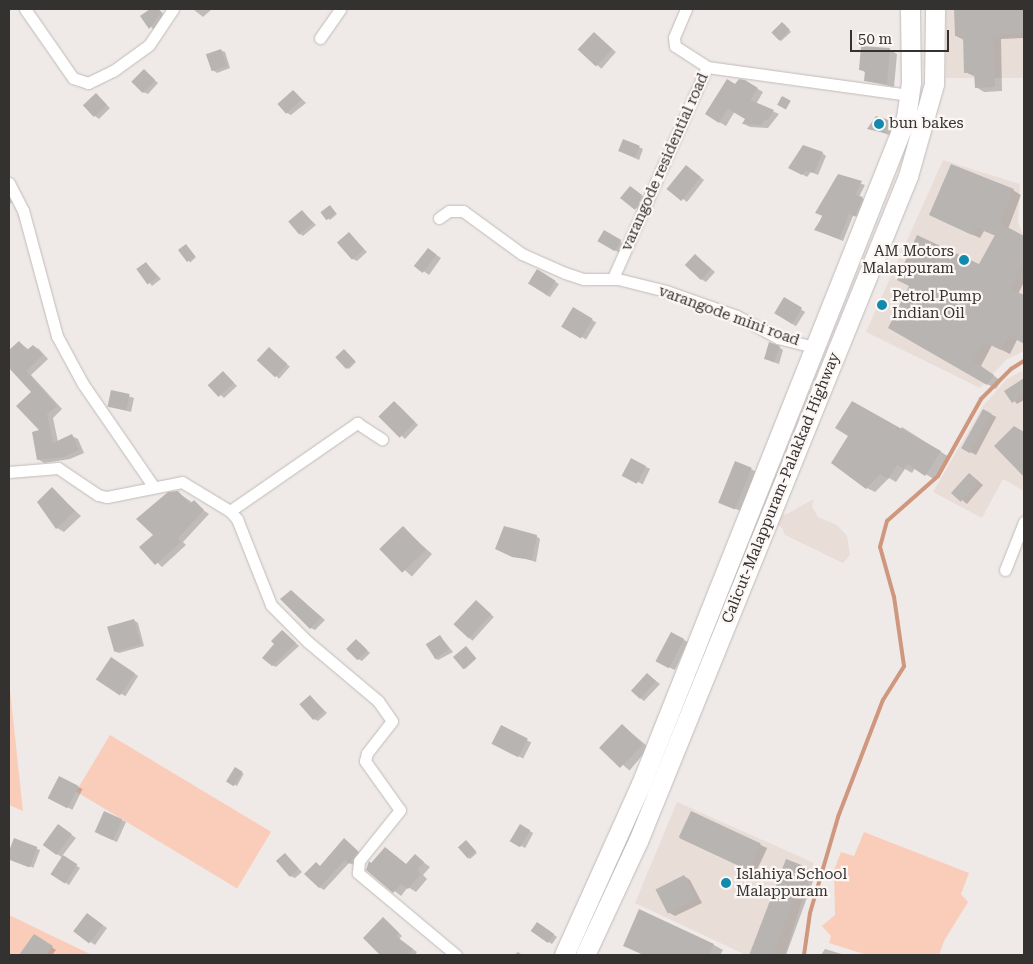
<!DOCTYPE html>
<html>
<head>
<meta charset="utf-8">
<style>
	body { margin:0 }
	#map { position:relative; width:1033px; height:964px; overflow:hidden; background:#efeae8; font-family:"Roboto Serif",serif }
	div>[style] { position:absolute }
	.built>* { inset:0; background:#e9ddd8; transform-origin:0 0 }
	.green>* { inset:0; background:#facdba; transform-origin:0 0 }
	.shadow>* { inset:0; background:#0003; transform-origin:0 0 }
	.stream>* { height:4px; margin:-2px; padding:0 2px; transform-origin:2px; border-radius:2px; background:#cf977e }
	.building>* { inset:0; background:#b8b4b2; transform-origin:0 0 }
	.roads { filter:drop-shadow(0 0 1px #c0bbb9) drop-shadow(0 0 1px #c0bbb9) }
	.minor>* { height:11px; margin:-5.5px; padding:0 5.5px; transform-origin:5.5px; border-radius:5.5px; background:#fff }
	.trunk>* { height:19px; margin:-9.5px; padding:0 9.5px; transform-origin:9.5px; border-radius:9.5px; background:#fff }
	.dots>* { width:14px; height:14px; translate:-50% -50%; box-sizing:border-box; border:2px solid #fcf7f5; border-radius:50% }
	span { translate:-50% -50%; white-space:nowrap; text-align:center; line-height:1.15; -webkit-text-stroke:4.5px #fcf7f5; paint-order:stroke }
	.poi-label { font-size:15px; color:#343231 }
	.left { translate:0 -50%; text-align:left }
	.right { translate:-100% -50%; text-align:right }
	.street-label { font-size:15px; color:#343231 }
	.frame { position:absolute; inset:0; border:10px solid #343231; pointer-events:none }
	.scale { position:absolute; left:850px; top:30px; width:99px; height:22px; box-sizing:border-box; border:2px solid #343231; border-top:0; padding-left:6px; font-size:15px; line-height:18px; white-space:nowrap; color:#343231; -webkit-text-stroke:4px #fcf7f5; paint-order:stroke }
</style>
</head>
<body>
<div id="map">
	<div class="built">
		<i style="left:946px;top:9px;width:78px;height:69px"></i>
		<i style="clip-path:polygon(943px 160px,1020px 184px,1018px 222px,1024px 237px,1024px 351px,1006px 360px,980px 388px,866px 332px)"></i>
		<i style="clip-path:polygon(1024px 370px,1024px 491px,1003px 479px,982px 518px,933px 492px,983px 406px,1007px 379px)"></i>
		<i style="clip-path:polygon(814px 499px,812px 507px,818px 517px,837px 525px,847px 536px,850px 555px,843px 563px,785px 535px,782px 528px,772px 521px,777px 513px,785px 515px)"></i>
		<i style="clip-path:polygon(677px 802px,814px 863px,785px 955px,746px 955px,635px 903px)"></i>
	</div>
	<div class="green">
		<i style="clip-path:polygon(9px 680px,23px 811px,9px 805px)"></i>
		<i style="left:110px;top:735px;width:188px;height:66px;rotate:31deg"></i>
		<i style="clip-path:polygon(864px 832px,969px 873px,961px 894px,968px 902px,944px 941px,939px 955px,867px 955px,829px 943px,831px 936px,822px 926px,835px 915px,834px 870px,841px 852px,854px 856px)"></i>
		<i style="clip-path:polygon(9px 915px,92px 955px,9px 955px)"></i>
	</div>
	<div class="shadow">
		<i style="clip-path:polygon(152px 9px,159px 9px,165px 16px,154px 30px,141px 16px)"></i>
		<i style="clip-path:polygon(193px 9px,212px 9px,203px 17px)"></i>
		<i style="clip-path:polygon(1024px 9px,1024px 38px,1001px 39px,1002px 91px,984px 92px,976px 87px,976px 77px,965px 72px,964px 40px,956px 36px,955px 10px)"></i>
		<i style="clip-path:polygon(784px 24px,791px 32px,781px 41px,779px 40px)"></i>
		<i style="left:594px;top:33px;width:29px;height:22px;rotate:41deg"></i>
		<i style="clip-path:polygon(862px 47px,890px 50px,897px 54px,894px 87px,866px 81px,866px 73px,860px 69px)"></i>
		<i style="clip-path:polygon(220px 50px,225px 52px,230px 68px,217px 73px,213px 70px)"></i>
		<i style="clip-path:polygon(144px 71px,158px 83px,148px 94px,143px 92px)"></i>
		<i style="clip-path:polygon(744px 81px,763px 92px,756px 104px,779px 114px,768px 128px,750px 127px,744px 124px,746px 119px,735px 111px,726px 126px,706px 114px)"></i>
		<i style="clip-path:polygon(294px 91px,306px 103px,291px 115px,287px 113px)"></i>
		<i style="clip-path:polygon(96px 95px,110px 108px,99px 119px,95px 116px)"></i>
		<i style="clip-path:polygon(876px 118px,898px 126px,895px 137px,869px 128px)"></i>
		<i style="clip-path:polygon(639px 147px,643px 149px,639px 160px,624px 153px)"></i>
		<i style="clip-path:polygon(822px 153px,826px 156px,818px 175px,811px 172px,807px 177px,790px 167px)"></i>
		<i style="clip-path:polygon(690px 169px,704px 180px,687px 202px,669px 188px)"></i>
		<i style="clip-path:polygon(839px 176px,865px 185px,859px 197px,866px 200px,859px 217px,853px 216px,843px 241px,816px 230px)"></i>
		<i style="clip-path:polygon(634px 190px,645px 198px,640px 211px,622px 198px)"></i>
		<i style="clip-path:polygon(1013px 190px,1021px 195px,1008px 229px,1024px 237px,1024px 282px,1018px 294px,1024px 297px,1024px 342px,1018px 338px,1010px 354px,992px 345px,981px 366px,1001px 381px,996px 389px,890px 328px,980px 265px,996px 236px,984px 231px,980px 238px,938px 219px)"></i>
		<i style="clip-path:polygon(9px 195px,12px 202px,9px 205px)"></i>
		<i style="clip-path:polygon(331px 208px,337px 214px,330px 220px,323px 213px)"></i>
		<i style="clip-path:polygon(303px 212px,316px 225px,303px 236px,299px 233px)"></i>
		<i style="left:604px;top:231px;width:24px;height:10px;rotate:33deg"></i>
		<i style="clip-path:polygon(349px 234px,367px 252px,357px 261px,353px 259px)"></i>
		<i style="left:186px;top:246px;width:15px;height:8px;rotate:48deg"></i>
		<i style="clip-path:polygon(432px 252px,441px 258px,429px 275px,416px 266px)"></i>
		<i style="clip-path:polygon(695px 255px,715px 272px,706px 282px,701px 279px)"></i>
		<i style="clip-path:polygon(146px 263px,161px 279px,152px 286px,138px 269px)"></i>
		<i style="clip-path:polygon(538px 271px,559px 284px,550px 297px,546px 295px)"></i>
		<i style="left:785px;top:299px;width:24px;height:17px;rotate:33deg"></i>
		<i style="left:574px;top:309px;width:26px;height:20px;rotate:31deg"></i>
		<i style="clip-path:polygon(19px 342px,29px 350px,33px 346px,39px 349px,48px 359px,31px 375px,62px 409px,53px 418px,58px 442px,72px 436px,78px 439px,84px 453px,70px 459px,44px 463px,38px 459px,41px 431px,33px 392px,9px 366px,9px 351px)"></i>
		<i style="clip-path:polygon(779px 347px,783px 350px,779px 364px,770px 361px)"></i>
		<i style="left:269px;top:348px;width:28px;height:16px;rotate:42deg"></i>
		<i style="clip-path:polygon(346px 352px,356px 362px,349px 369px,347px 368px)"></i>
		<i style="clip-path:polygon(224px 373px,237px 386px,224px 398px,210px 385px)"></i>
		<i style="clip-path:polygon(1024px 381px,1024px 400px,1017px 404px,1006px 391px)"></i>
		<i style="clip-path:polygon(112px 391px,134px 398px,131px 412px,109px 406px)"></i>
		<i style="clip-path:polygon(398px 405px,418px 425px,405px 439px,381px 416px)"></i>
		<i style="left:983px;top:410px;width:15px;height:43px;rotate:28deg"></i>
		<i style="clip-path:polygon(902px 427px,949px 457px,934px 479px,915px 468px,912px 473px,905px 469px,896px 482px,889px 478px,875px 492px,867px 488px)"></i>
		<i style="left:631px;top:460px;width:21px;height:17px;rotate:25deg"></i>
		<i style="clip-path:polygon(751px 469px,758px 473px,741px 511px,725px 505px)"></i>
		<i style="left:970px;top:474px;width:17px;height:25px;rotate:40deg"></i>
		<i style="clip-path:polygon(52px 489px,81px 516px,64px 532px,57px 528px,38px 502px)"></i>
		<i style="clip-path:polygon(177px 492px,209px 514px,183px 542px,186px 545px,162px 567px,141px 547px,154px 535px)"></i>
		<i style="left:403px;top:528px;width:39px;height:30px;rotate:42deg"></i>
		<i style="clip-path:polygon(536px 536px,540px 539px,536px 562px,500px 551px)"></i>
		<i style="clip-path:polygon(291px 591px,325px 620px,315px 630px,311px 628px)"></i>
		<i style="left:476px;top:601px;width:24px;height:32px;rotate:42deg"></i>
		<i style="clip-path:polygon(134px 620px,138px 623px,144px 646px,119px 653px,114px 651px)"></i>
		<i style="clip-path:polygon(283px 631px,299px 646px,276px 667px,272px 665px,276px 644px)"></i>
		<i style="clip-path:polygon(672px 634px,688px 642px,675px 670px,662px 664px)"></i>
		<i style="clip-path:polygon(440px 636px,453px 652px,438px 660px,434px 658px)"></i>
		<i style="clip-path:polygon(360px 643px,370px 653px,362px 661px,358px 659px)"></i>
		<i style="clip-path:polygon(466px 647px,476px 659px,465px 669px,463px 668px)"></i>
		<i style="left:111px;top:659px;width:32px;height:24px;rotate:32deg"></i>
		<i style="clip-path:polygon(647px 674px,660px 684px,644px 701px,640px 698px)"></i>
		<i style="clip-path:polygon(310px 696px,327px 713px,318px 721px,314px 719px)"></i>
		<i style="left:622px;top:725px;width:35px;height:30px;rotate:40deg"></i>
		<i style="left:501px;top:727px;width:34px;height:18px;rotate:27deg"></i>
		<i style="left:235px;top:769px;width:10px;height:14px;rotate:29deg"></i>
		<i style="left:60px;top:778px;width:25px;height:23px;rotate:26deg"></i>
		<i style="left:692px;top:813px;width:83px;height:28px;rotate:25deg"></i>
		<i style="clip-path:polygon(122px 820px,126px 822px,117px 842px,99px 834px)"></i>
		<i style="left:520px;top:826px;width:15px;height:17px;rotate:28deg"></i>
		<i style="clip-path:polygon(62px 828px,76px 838px,62px 856px,80px 868px,69px 885px,52px 874px,63px 858px,57px 854px)"></i>
		<i style="clip-path:polygon(344px 839px,361px 854px,354px 865px,349px 863px,324px 890px,319px 887px,316px 864px,321px 867px)"></i>
		<i style="left:14px;top:840px;width:28px;height:19px;rotate:21deg"></i>
		<i style="clip-path:polygon(467px 842px,477px 853px,470px 859px,469px 858px)"></i>
		<i style="clip-path:polygon(385px 848px,407px 865px,415px 856px,430px 867px,423px 875px,427px 879px,416px 892px,408px 887px,401px 896px,367px 869px)"></i>
		<i style="clip-path:polygon(285px 854px,302px 872px,295px 878px,290px 876px)"></i>
		<i style="clip-path:polygon(787px 860px,816px 873px,786px 955px,752px 955px)"></i>
		<i style="clip-path:polygon(684px 876px,690px 880px,702px 903px,675px 916px,668px 912px)"></i>
		<i style="clip-path:polygon(91px 917px,107px 928px,95px 945px,75px 931px)"></i>
		<i style="clip-path:polygon(387px 921px,402px 936px,399px 939px,417px 952px,415px 955px,379px 953px)"></i>
		<i style="clip-path:polygon(542px 926px,557px 937px,552px 944px,532px 931px)"></i>
		<i style="clip-path:polygon(38px 938px,56px 950px,52px 955px,22px 954px)"></i>
		<i style="clip-path:polygon(714px 945px,723px 950px,720px 955px,644px 955px,633px 950px)"></i>
		<i style="clip-path:polygon(825px 949px,845px 955px,821px 955px)"></i>
		<i style="clip-path:polygon(518px 952px,521px 954px,523px 955px,514px 955px)"></i>
	</div>
	<div class="stream">
		<i style="left:804px;top:955px;width:42px;rotate:-81.9deg"></i>
		<i style="left:810px;top:913px;width:100px;rotate:-73.7deg"></i>
		<i style="left:838px;top:817px;width:125px;rotate:-69deg"></i>
		<i style="left:883px;top:700px;width:40px;rotate:-58deg"></i>
		<i style="left:904px;top:666px;width:70px;rotate:-98.2deg"></i>
		<i style="left:894px;top:597px;width:52px;rotate:-105.6deg"></i>
		<i style="left:880px;top:547px;width:27px;rotate:-75deg"></i>
		<i style="left:887px;top:521px;width:68px;rotate:-41.4deg"></i>
		<i style="left:938px;top:476px;width:88px;rotate:-60.8deg"></i>
		<i style="left:981px;top:399px;width:42px;rotate:-45deg"></i>
		<i style="left:1011px;top:369px;width:15px;rotate:-32deg"></i>
	</div>
	<div class="building">
		<i style="clip-path:polygon(150px 9px,158px 9px,161px 13px,149px 29px,140px 16px)"></i>
		<i style="clip-path:polygon(954px 9px,1024px 9px,1024px 33px,993px 35px,995px 87px,975px 88px,974px 72px,964px 73px,963px 36px,955px 36px)"></i>
		<i style="left:782px;top:22px;width:11px;height:15px;rotate:45deg"></i>
		<i style="left:594px;top:32px;width:25px;height:24px;rotate:43deg"></i>
		<i style="clip-path:polygon(861px 46px,890px 48px,887px 84px,864px 81px,865px 71px,859px 70px)"></i>
		<i style="left:221px;top:49px;width:18px;height:16px;rotate:71deg"></i>
		<i style="left:144px;top:69px;width:16px;height:18px;rotate:45deg"></i>
		<i style="clip-path:polygon(727px 79px,735px 84px,739px 79px,745px 80px,758px 88px,750px 100px,774px 110px,768px 120px,765px 119px,761px 125px,742px 124px,745px 119px,728px 109px,719px 123px,705px 114px)"></i>
		<i style="left:293px;top:90px;width:13px;height:21px;rotate:48deg"></i>
		<i style="left:96px;top:93px;width:16px;height:18px;rotate:47deg"></i>
		<i style="left:782px;top:96px;width:10px;height:10px;rotate:29deg"></i>
		<i style="clip-path:polygon(876px 116px,889px 120px,885px 133px,867px 129px)"></i>
		<i style="left:623px;top:139px;width:18px;height:13px;rotate:22deg"></i>
		<i style="clip-path:polygon(803px 145px,823px 152px,814px 173px,806px 171px,802px 175px,788px 168px)"></i>
		<i style="clip-path:polygon(951px 164px,1014px 189px,1000px 223px,1024px 236px,1024px 263px,1010px 289px,1024px 295px,1024px 344px,1009px 335px,1001px 350px,984px 342px,973px 361px,994px 375px,987px 385px,888px 328px,909px 286px,897px 280px,917px 235px,979px 264px,995px 235px,976px 227px,972px 235px,929px 215px)"></i>
		<i style="left:686px;top:165px;width:19px;height:31px;rotate:39deg"></i>
		<i style="clip-path:polygon(838px 174px,862px 181px,855px 195px,863px 197px,855px 216px,849px 214px,839px 239px,814px 230px,823px 216px,815px 213px)"></i>
		<i style="clip-path:polygon(630px 186px,642px 195px,635px 210px,620px 198px)"></i>
		<i style="left:330px;top:205px;width:10px;height:12px;rotate:53deg"></i>
		<i style="left:302px;top:210px;width:17px;height:18px;rotate:50deg"></i>
		<i style="left:604px;top:230px;width:20px;height:13px;rotate:30deg"></i>
		<i style="left:349px;top:232px;width:23px;height:16px;rotate:49deg"></i>
		<i style="left:186px;top:244px;width:15px;height:10px;rotate:53deg"></i>
		<i style="left:428px;top:248px;width:11px;height:23px;rotate:38deg"></i>
		<i style="left:695px;top:254px;width:22px;height:15px;rotate:43deg"></i>
		<i style="left:146px;top:262px;width:19px;height:12px;rotate:54deg"></i>
		<i style="left:537px;top:269px;width:22px;height:17px;rotate:32deg"></i>
		<i style="left:784px;top:297px;width:21px;height:19px;rotate:31deg"></i>
		<i style="left:573px;top:307px;width:23px;height:23px;rotate:31deg"></i>
		<i style="clip-path:polygon(19px 341px,27px 350px,33px 345px,43px 355px,26px 371px,57px 406px,47px 414px,53px 443px,72px 434px,79px 450px,64px 457px,37px 460px,32px 432px,39px 430px,16px 406px,31px 392px,9px 368px,9px 350px)"></i>
		<i style="clip-path:polygon(769px 342px,780px 346px,774px 362px,764px 359px)"></i>
		<i style="left:269px;top:347px;width:25px;height:18px;rotate:43deg"></i>
		<i style="left:344px;top:349px;width:16px;height:12px;rotate:47deg"></i>
		<i style="left:223px;top:371px;width:16px;height:21px;rotate:47deg"></i>
		<i style="clip-path:polygon(1024px 378px,1024px 395px,1012px 403px,1004px 391px)"></i>
		<i style="left:111px;top:390px;width:19px;height:17px;rotate:12deg"></i>
		<i style="left:394px;top:401px;width:30px;height:22px;rotate:45deg"></i>
		<i style="clip-path:polygon(852px 401px,941px 451px,925px 476px,907px 464px,904px 469px,897px 465px,888px 479px,880px 474px,866px 489px,831px 463px,848px 436px,835px 428px)"></i>
		<i style="left:983px;top:409px;width:10px;height:45px;rotate:29deg"></i>
		<i style="clip-path:polygon(1014px 426px,1024px 432px,1024px 477px,994px 446px)"></i>
		<i style="left:631px;top:458px;width:17px;height:20px;rotate:28deg"></i>
		<i style="left:735px;top:461px;width:18px;height:45px;rotate:22deg"></i>
		<i style="left:969px;top:473px;width:13px;height:27px;rotate:42deg"></i>
		<i style="clip-path:polygon(52px 487px,75px 511px,56px 529px,37px 502px)"></i>
		<i style="clip-path:polygon(178px 491px,190px 504px,194px 500px,204px 510px,178px 538px,181px 542px,155px 565px,139px 547px,153px 535px,136px 519px,168px 492px)"></i>
		<i style="left:403px;top:526px;width:33px;height:33px;rotate:46deg"></i>
		<i style="clip-path:polygon(504px 526px,537px 535px,532px 560px,512px 557px,495px 549px)"></i>
		<i style="clip-path:polygon(291px 590px,321px 617px,310px 629px,280px 599px)"></i>
		<i style="left:476px;top:600px;width:21px;height:33px;rotate:43deg"></i>
		<i style="left:134px;top:619px;width:26px;height:28px;rotate:74deg"></i>
		<i style="clip-path:polygon(282px 630px,296px 643px,272px 666px,262px 658px,274px 644px,271px 641px)"></i>
		<i style="left:671px;top:632px;width:15px;height:33px;rotate:28deg"></i>
		<i style="left:440px;top:635px;width:17px;height:17px;rotate:57deg"></i>
		<i style="left:356px;top:639px;width:16px;height:14px;rotate:45deg"></i>
		<i style="left:466px;top:646px;width:16px;height:17px;rotate:50deg"></i>
		<i style="left:111px;top:657px;width:29px;height:27px;rotate:34deg"></i>
		<i style="left:647px;top:673px;width:12px;height:24px;rotate:42deg"></i>
		<i style="left:310px;top:695px;width:21px;height:14px;rotate:49deg"></i>
		<i style="left:622px;top:724px;width:29px;height:33px;rotate:44deg"></i>
		<i style="left:501px;top:725px;width:30px;height:21px;rotate:27deg"></i>
		<i style="left:235px;top:767px;width:9px;height:17px;rotate:32deg"></i>
		<i style="left:59px;top:776px;width:22px;height:25px;rotate:27deg"></i>
		<i style="left:104px;top:811px;width:20px;height:23px;rotate:24deg"></i>
		<i style="left:691px;top:811px;width:77px;height:29px;rotate:25deg"></i>
		<i style="left:58px;top:824px;width:17px;height:26px;rotate:36deg"></i>
		<i style="left:520px;top:824px;width:12px;height:20px;rotate:31deg"></i>
		<i style="left:14px;top:838px;width:25px;height:22px;rotate:21deg"></i>
		<i style="clip-path:polygon(344px 838px,358px 851px,349px 864px,345px 860px,319px 888px,304px 874px,316px 862px,320px 866px)"></i>
		<i style="left:466px;top:840px;width:15px;height:11px;rotate:48deg"></i>
		<i style="clip-path:polygon(385px 847px,406px 864px,415px 854px,424px 862px,417px 870px,421px 874px,408px 889px,401px 884px,393px 893px,366px 870px,369px 861px,371px 863px)"></i>
		<i style="left:285px;top:853px;width:21px;height:12px;rotate:49deg"></i>
		<i style="left:63px;top:855px;width:17px;height:23px;rotate:33deg"></i>
		<i style="left:786px;top:859px;width:22px;height:102px;rotate:21deg"></i>
		<i style="left:684px;top:875px;width:27px;height:32px;rotate:63deg"></i>
		<i style="clip-path:polygon(639px 909px,714px 944px,709px 955px,644px 955px,623px 946px)"></i>
		<i style="left:87px;top:913px;width:20px;height:23px;rotate:37deg"></i>
		<i style="clip-path:polygon(383px 917px,399px 933px,396px 936px,413px 949px,408px 955px,380px 955px,363px 938px)"></i>
		<i style="left:537px;top:922px;width:21px;height:11px;rotate:35deg"></i>
		<i style="clip-path:polygon(34px 934px,53px 946px,46px 955px,19px 955px)"></i>
	</div>
	<div class="roads">
		<div class="minor">
			<i style="left:25px;top:9px;width:84px;rotate:55.2deg"></i>
			<i style="left:73px;top:78px;width:16px;rotate:18deg"></i>
			<i style="left:88px;top:83px;width:28px;rotate:-26deg"></i>
			<i style="left:113px;top:71px;width:44px;rotate:-35.8deg"></i>
			<i style="left:149px;top:45px;width:43px;rotate:-56.3deg"></i>
			<i style="left:686px;top:9px;width:30px;rotate:113deg"></i>
			<i style="left:674px;top:37px;width:9px;rotate:84deg"></i>
			<i style="left:675px;top:46px;width:38px;rotate:33deg"></i>
			<i style="left:707px;top:67px;width:204px;rotate:7.9deg"></i>
			<i style="left:320px;top:38px;width:35px;rotate:-55deg"></i>
			<i style="left:9px;top:183px;width:30px;rotate:63deg"></i>
			<i style="left:23px;top:210px;width:131px;rotate:74.9deg"></i>
			<i style="left:57px;top:336px;width:55px;rotate:61.6deg"></i>
			<i style="left:83px;top:384px;width:124px;rotate:55.5deg"></i>
			<i style="left:439px;top:218px;width:12px;rotate:-35deg"></i>
			<i style="left:449px;top:211px;width:14px"></i>
			<i style="left:463px;top:211px;width:73px;rotate:36.1deg"></i>
			<i style="left:522px;top:254px;width:47px;rotate:23.8deg"></i>
			<i style="left:565px;top:273px;width:20px;rotate:18deg"></i>
			<i style="left:584px;top:279px;width:34px"></i>
			<i style="left:618px;top:279px;width:49px;rotate:14deg"></i>
			<i style="left:666px;top:291px;width:75px;rotate:19.4deg"></i>
			<i style="left:737px;top:316px;width:47px;rotate:28.2deg"></i>
			<i style="left:778px;top:338px;width:37px;rotate:14deg"></i>
			<i style="left:613px;top:278px;width:231px;rotate:-66deg"></i>
			<i style="left:9px;top:472px;width:49px;rotate:-4.7deg"></i>
			<i style="left:58px;top:468px;width:48px;rotate:34deg"></i>
			<i style="left:98px;top:495px;width:9px;rotate:13deg"></i>
			<i style="left:107px;top:497px;width:76px;rotate:-11.3deg"></i>
			<i style="left:182px;top:482px;width:56px;rotate:31.1deg"></i>
			<i style="left:230px;top:511px;width:11px;rotate:49deg"></i>
			<i style="left:237px;top:519px;width:92px;rotate:68.4deg"></i>
			<i style="left:271px;top:605px;width:52px;rotate:45deg"></i>
			<i style="left:308px;top:642px;width:92px;rotate:40.1deg"></i>
			<i style="left:378px;top:701px;width:24px;rotate:55deg"></i>
			<i style="left:392px;top:721px;width:41px;rotate:128deg"></i>
			<i style="left:367px;top:753px;width:8px;rotate:104deg"></i>
			<i style="left:365px;top:761px;width:60px;rotate:54.5deg"></i>
			<i style="left:400px;top:810px;width:65px;rotate:128.8deg"></i>
			<i style="left:359px;top:861px;width:12px;rotate:95deg"></i>
			<i style="left:358px;top:873px;width:128px;rotate:39.9deg"></i>
			<i style="left:230px;top:511px;width:155px;rotate:-34.7deg"></i>
			<i style="left:357px;top:423px;width:30px;rotate:33deg"></i>
			<i style="left:1005px;top:570px;width:52px;rotate:-68.4deg"></i>
		</div>
		<div class="trunk">
			<i style="left:564px;top:955px;width:188px;rotate:-65.8deg"></i>
			<i style="left:641px;top:784px;width:717px;rotate:-68.3deg"></i>
			<i style="left:906px;top:118px;width:36px;rotate:-82deg"></i>
			<i style="left:911px;top:82px;width:73px;rotate:-90.8deg"></i>
			<i style="left:585px;top:955px;width:126px;rotate:-65.1deg"></i>
			<i style="left:638px;top:841px;width:718px;rotate:-67.9deg"></i>
			<i style="left:908px;top:176px;width:96px;rotate:-74.2deg"></i>
			<i style="left:934px;top:84px;width:75px;rotate:-89.2deg"></i>
		</div>
	</div>
	<div class="dots">
		<i style="left:879px;top:124px;background:#118aad"></i>
		<i style="left:964px;top:260px;background:#118aad"></i>
		<i style="left:882px;top:305px;background:#118aad"></i>
		<i style="left:726px;top:883px;background:#118aad"></i>
	</div>
	<div class="poi-label">
		<span class="left" style="left:889px;top:124px">bun bakes</span>
		<span class="right" style="left:954px;top:260px">AM Motors<br>Malappuram</span>
		<span class="left" style="left:892px;top:305px">Petrol Pump<br>Indian Oil</span>
		<span class="left" style="left:736px;top:883px">Islahiya School<br>Malappuram</span>
	</div>
	<div class="street-label">
		<span style="left:665px;top:162px;rotate:-66deg">varangode residential road</span>
		<span style="left:729px;top:316px;rotate:20deg">varangode mini road</span>
		<span style="left:781px;top:488px;rotate:-68deg">Calicut-Malappuram-Palakkad Highway</span>
	</div>
	<div class="frame"></div>
	<div class="scale">50 m</div>
</div>
</body>
</html>
